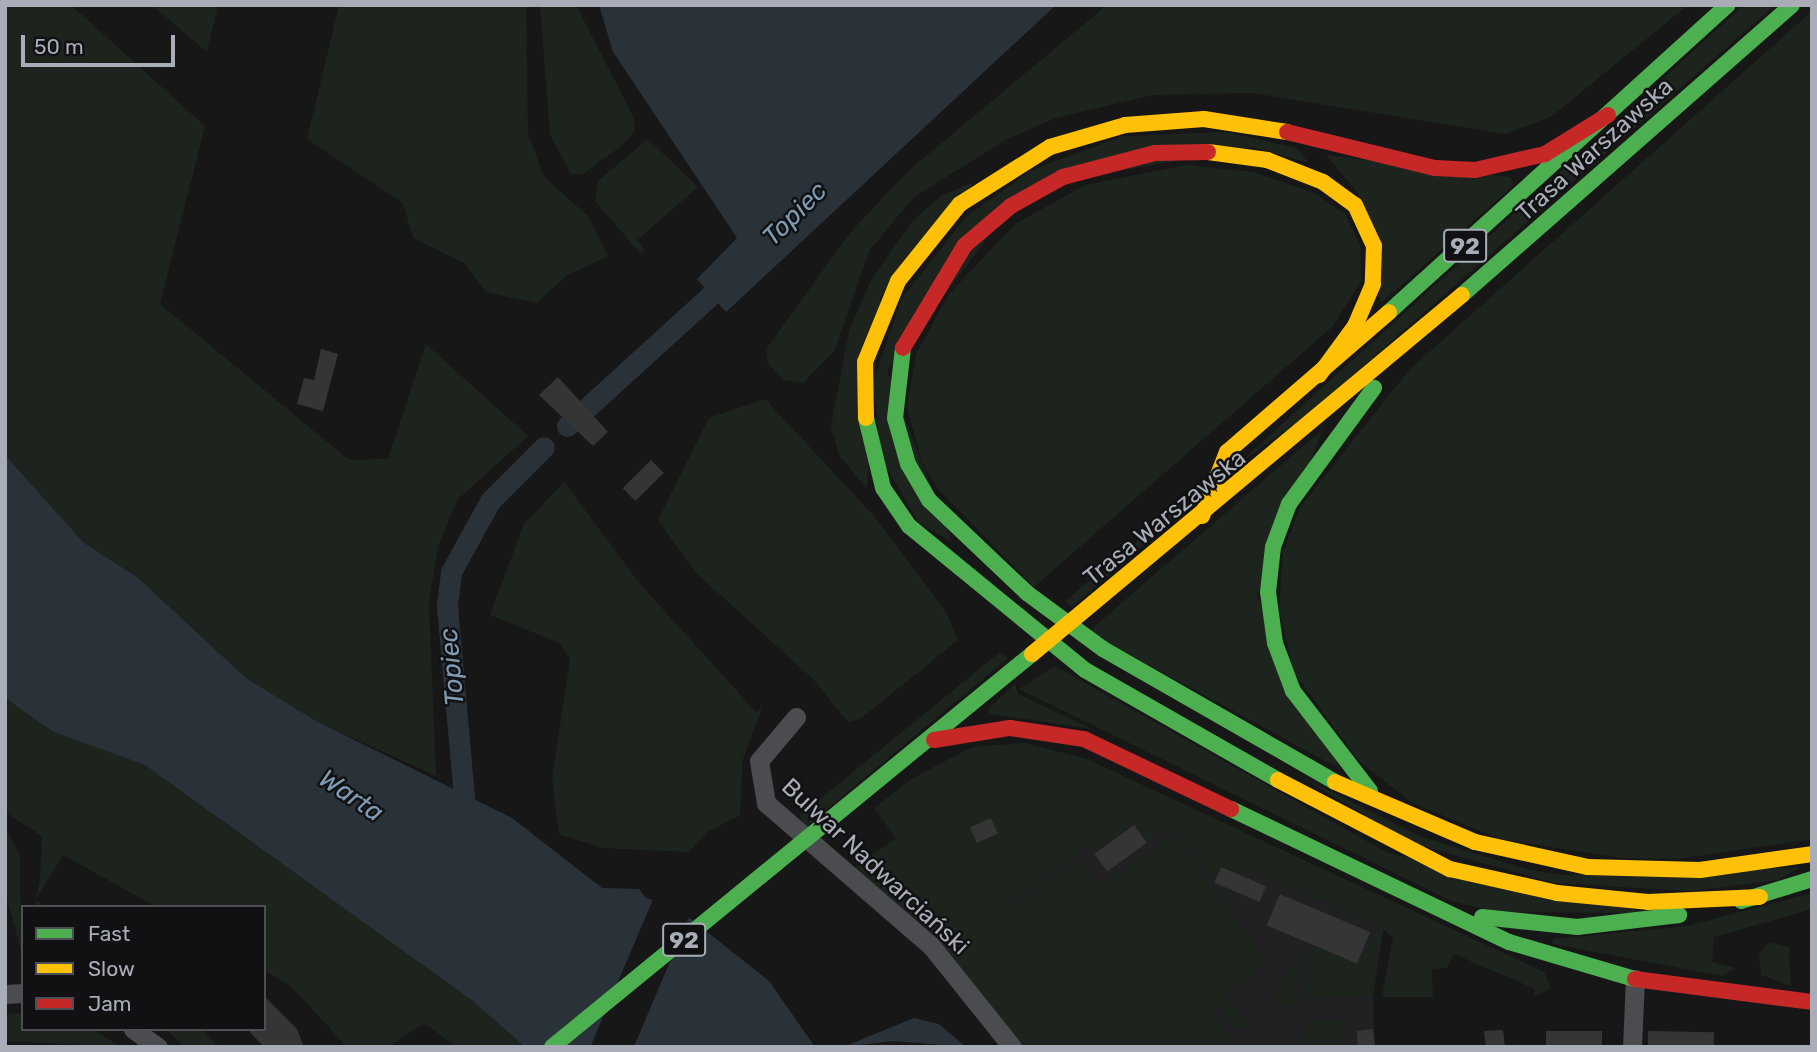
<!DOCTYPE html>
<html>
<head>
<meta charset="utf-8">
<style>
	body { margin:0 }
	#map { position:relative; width:1817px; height:1052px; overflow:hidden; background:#171717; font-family:Rubik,sans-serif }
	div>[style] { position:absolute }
	.built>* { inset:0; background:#212123 }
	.green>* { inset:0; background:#1d241e }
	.water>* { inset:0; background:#2a3239 }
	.pier>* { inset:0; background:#171717; transform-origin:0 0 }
	.canal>* { height:21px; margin:-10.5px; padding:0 10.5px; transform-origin:10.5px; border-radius:10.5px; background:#2a3239 }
	.building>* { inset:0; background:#353536; transform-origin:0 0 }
	.street>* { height:19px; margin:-9.5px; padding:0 9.5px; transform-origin:9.5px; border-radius:9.5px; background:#4b4c50 }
	.fast>* { height:16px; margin:-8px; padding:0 8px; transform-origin:8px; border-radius:8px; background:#4caf50 }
	.slow>* { height:16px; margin:-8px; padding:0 8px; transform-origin:8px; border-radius:8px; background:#ffc107 }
	.jam>* { height:16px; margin:-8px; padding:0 8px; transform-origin:8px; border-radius:8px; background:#c62828 }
	span { translate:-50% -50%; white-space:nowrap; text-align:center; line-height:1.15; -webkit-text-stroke:5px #111113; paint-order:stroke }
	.shield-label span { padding:2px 5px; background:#111113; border:2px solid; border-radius:5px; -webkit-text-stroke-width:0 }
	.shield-label { font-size:23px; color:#a8adb8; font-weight:700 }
	.street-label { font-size:24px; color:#a8adb8 }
	.water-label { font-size:26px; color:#7f9bb3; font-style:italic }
	.frame { position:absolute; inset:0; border:7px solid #a8adb8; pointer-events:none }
	.legend { position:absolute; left:21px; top:905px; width:245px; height:126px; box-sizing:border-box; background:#111113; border:2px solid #4d4f55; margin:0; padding:9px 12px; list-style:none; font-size:21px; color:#a8adb8 }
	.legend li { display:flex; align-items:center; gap:14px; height:35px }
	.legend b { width:35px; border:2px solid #4d4f55 }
	.scale { position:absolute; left:21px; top:35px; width:154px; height:32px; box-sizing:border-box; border:4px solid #a8adb8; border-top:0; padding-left:9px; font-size:21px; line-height:24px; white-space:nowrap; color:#a8adb8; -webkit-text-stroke:5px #111113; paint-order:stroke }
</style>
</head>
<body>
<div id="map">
	<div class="built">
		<i style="clip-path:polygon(1130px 810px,1385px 919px,1373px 996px,1375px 1047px,1089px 1047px,980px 900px)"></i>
	</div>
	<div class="green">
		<i style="clip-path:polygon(5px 5px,71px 5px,205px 126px,160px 304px,349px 460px,388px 459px,426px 344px,528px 436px,457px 500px,438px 547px,429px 602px,436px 776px,316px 721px,246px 678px,137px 577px,84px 543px,5px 455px)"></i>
		<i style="clip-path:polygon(152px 5px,218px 5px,207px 52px)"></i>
		<i style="clip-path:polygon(339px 5px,526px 5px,528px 133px,544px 177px,588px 216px,608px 256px,566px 276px,537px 303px,486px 292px,464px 263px,413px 238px,403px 203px,307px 139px)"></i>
		<i style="clip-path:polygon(540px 5px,576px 5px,633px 116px,635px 130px,624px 144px,583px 174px,571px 174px,550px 135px)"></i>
		<i style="clip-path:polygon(1107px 5px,1688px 5px,1552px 116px,1505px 134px,1252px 93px,1152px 95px,1056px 118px,1007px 139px,914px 197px,869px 251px,835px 350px,803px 383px,784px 380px,767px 362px,767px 348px,849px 234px,907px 172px)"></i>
		<i style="clip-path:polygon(1744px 5px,1775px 5px,1307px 415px,1237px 465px)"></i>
		<i style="clip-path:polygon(1812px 11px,1812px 839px,1679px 859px,1622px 858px,1500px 839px,1412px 803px,1358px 760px,1293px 671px,1279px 607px,1283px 551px,1301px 506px,1409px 370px)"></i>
		<i style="clip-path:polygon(1226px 132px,1296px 148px,1309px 163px,1252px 147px,1025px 188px,887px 371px,952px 542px,919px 523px,881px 458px,873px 382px,902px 298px,967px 216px,1032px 170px,1123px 136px)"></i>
		<i style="clip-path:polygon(648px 139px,698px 187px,637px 240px,645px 250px,640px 253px,595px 201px,599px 180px)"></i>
		<i style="clip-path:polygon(1326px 155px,1510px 177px,1514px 185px,1381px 303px,1357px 192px)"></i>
		<i style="clip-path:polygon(1187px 165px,1253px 172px,1314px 193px,1345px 214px,1360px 245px,1361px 281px,1333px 326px,1034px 587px,937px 488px,922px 462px,907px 407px,916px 354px,949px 294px,1015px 224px,1085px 185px)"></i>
		<i style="clip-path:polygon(974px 182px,880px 298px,867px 489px,839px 455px,831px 426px,849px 331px,871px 280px,913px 220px,942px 195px)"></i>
		<i style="clip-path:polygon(765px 399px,874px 516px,946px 612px,958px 640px,860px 719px,848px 722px,813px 679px,696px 573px,658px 520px,709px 418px)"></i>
		<i style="clip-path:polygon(1323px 429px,1257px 596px,1340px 769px,1088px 632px)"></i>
		<i style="clip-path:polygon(564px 482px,640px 584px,756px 712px,762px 708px,743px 759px,740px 815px,708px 832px,689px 852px,603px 848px,559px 834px,552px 779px,570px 659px,559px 643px,490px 615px,524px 524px)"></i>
		<i style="clip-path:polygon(1192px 503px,1072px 607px,1065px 601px,1181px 505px)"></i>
		<i style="clip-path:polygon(1000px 652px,1008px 658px,807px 826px,803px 822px,799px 816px)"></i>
		<i style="clip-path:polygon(1055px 666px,1388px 853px,1650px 913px,1499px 912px,1454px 902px,1019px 689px)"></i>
		<i style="clip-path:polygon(1015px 684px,1018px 694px,1092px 729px,991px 714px,987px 710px)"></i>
		<i style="clip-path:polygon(5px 697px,54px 732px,145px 765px,473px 1001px,525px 1047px,457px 1047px,424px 1023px,389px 1047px,347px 1047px,292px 987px,264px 970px,264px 907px,157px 907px,63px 855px,35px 900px,45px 907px,36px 907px,35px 901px,40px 880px,42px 836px,5px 812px)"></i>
		<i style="clip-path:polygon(1024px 743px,1087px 759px,1544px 972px,1551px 988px,1534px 997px,1535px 989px,1454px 954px,1447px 968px,1432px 969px,1433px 997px,1382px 997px,1393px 937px,1379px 927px,1248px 868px,1245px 877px,1221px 868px,1215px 883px,1237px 892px,1235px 901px,1226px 897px,1178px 833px,1168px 827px,1148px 841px,1134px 823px,1094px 853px,1087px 844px,999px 912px,1002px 915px,1077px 858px,1100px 886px,1174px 835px,1268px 961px,1225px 994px,1247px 1024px,1236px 1031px,1214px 1002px,1208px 1007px,1233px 1039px,1227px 1047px,1003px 1047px,922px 948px,841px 877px,896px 838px,874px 808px,913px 778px,972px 747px)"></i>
		<i style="clip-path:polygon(1292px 772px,1419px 836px,1526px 869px,1564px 875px,1800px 867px,1778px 880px,1691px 891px,1553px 883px,1412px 843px)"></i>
		<i style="clip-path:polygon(5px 828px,20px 855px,21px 950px,5px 892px)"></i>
		<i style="clip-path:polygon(1812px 893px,1812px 909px,1714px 937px,1712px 962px,1735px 968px,1723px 976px,1552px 944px,1553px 939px,1687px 926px)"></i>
		<i style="clip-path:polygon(1374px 930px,1382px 933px,1371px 997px,1304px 998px,1303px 1005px,1307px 944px,1360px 965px)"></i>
		<i style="clip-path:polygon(1769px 942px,1789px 947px,1791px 986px,1761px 975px,1759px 955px)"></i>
		<i style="clip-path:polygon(1302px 949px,1296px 990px,1300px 1010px,1276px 1001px,1276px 986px)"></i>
		<i style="clip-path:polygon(23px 1013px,23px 1029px,92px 1029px,121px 1047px,5px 1041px,5px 1014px)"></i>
		<i style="clip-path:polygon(1348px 1018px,1345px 1047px,1303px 1047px,1309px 1022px)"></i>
		<i style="clip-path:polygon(166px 1029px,202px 1029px,220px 1047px,184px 1047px)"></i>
	</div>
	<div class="water">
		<i style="clip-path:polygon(599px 5px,1056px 5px,726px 312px,697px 279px,737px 238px,613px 52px)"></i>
		<i style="clip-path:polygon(5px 455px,84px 543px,137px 577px,246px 678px,316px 721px,512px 818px,602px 888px,639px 889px,646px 898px,677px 908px,769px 981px,815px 1047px,525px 1047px,473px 1001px,145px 765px,54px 732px,19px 708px,5px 697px)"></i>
		<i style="clip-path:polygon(914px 1018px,939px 1024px,966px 1047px,893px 1041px,843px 1047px)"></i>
	</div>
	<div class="pier">
		<i style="left:654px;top:897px;width:40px;height:204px;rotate:23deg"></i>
	</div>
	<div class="canal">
		<i style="left:567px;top:426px;width:222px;rotate:-42.3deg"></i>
		<i style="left:466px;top:819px;width:215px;rotate:-95.1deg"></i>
		<i style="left:447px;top:605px;width:33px;rotate:-83deg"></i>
		<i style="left:451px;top:572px;width:81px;rotate:-61.2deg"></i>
		<i style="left:490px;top:501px;width:76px;rotate:-45deg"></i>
	</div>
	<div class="building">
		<i style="clip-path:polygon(321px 349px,338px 354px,323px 411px,297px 404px,304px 378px,314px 380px)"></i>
		<i style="clip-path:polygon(558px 377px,608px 432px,593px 446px,539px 395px)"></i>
		<i style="left:651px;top:460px;width:18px;height:40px;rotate:45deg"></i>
		<i style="left:991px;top:818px;width:17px;height:23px;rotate:66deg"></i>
		<i style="left:1134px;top:825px;width:22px;height:49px;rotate:54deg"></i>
		<i style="left:1221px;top:867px;width:49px;height:17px;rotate:23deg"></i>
		<i style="left:1280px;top:894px;width:98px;height:34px;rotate:23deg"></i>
		<i style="clip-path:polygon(264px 996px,297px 1029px,304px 1047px,264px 1047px,247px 1029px,264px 1029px)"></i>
		<i style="clip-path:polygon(1373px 1029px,1375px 1047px,1358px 1047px,1357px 1031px)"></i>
		<i style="clip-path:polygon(1503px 1030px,1505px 1047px,1486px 1047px,1484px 1031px)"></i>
		<i style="left:1546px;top:1031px;width:56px;height:16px"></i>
		<i style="left:1648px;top:1031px;width:66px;height:16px;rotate:1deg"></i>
	</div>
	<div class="street">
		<i style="left:796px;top:717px;width:57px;rotate:130.1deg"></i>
		<i style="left:759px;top:761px;width:43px;rotate:80.5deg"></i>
		<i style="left:766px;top:803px;width:220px;rotate:40.9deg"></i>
		<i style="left:932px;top:947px;width:128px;rotate:51.3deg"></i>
		<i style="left:5px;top:994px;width:18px;rotate:-3deg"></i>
		<i style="left:133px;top:1029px;width:31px;rotate:36deg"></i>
		<i style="left:1632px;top:1047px;width:68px;rotate:-87.5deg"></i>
	</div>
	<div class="fast">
		<i style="left:1462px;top:295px;width:439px;rotate:-41.3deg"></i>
		<i style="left:1389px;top:312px;width:457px;rotate:-42.2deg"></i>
		<i style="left:903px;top:348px;width:70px;rotate:96.5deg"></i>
		<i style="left:895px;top:418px;width:48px;rotate:74.2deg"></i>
		<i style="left:908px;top:464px;width:42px;rotate:59.7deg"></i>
		<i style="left:929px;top:500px;width:135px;rotate:43.5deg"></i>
		<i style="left:1027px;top:593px;width:94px;rotate:36.4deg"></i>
		<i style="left:1103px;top:649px;width:267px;rotate:29.8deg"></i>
		<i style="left:866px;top:418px;width:72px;rotate:76.3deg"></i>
		<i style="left:883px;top:488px;width:46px;rotate:55.6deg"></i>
		<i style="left:909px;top:526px;width:227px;rotate:39.3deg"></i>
		<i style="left:1085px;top:670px;width:222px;rotate:29.7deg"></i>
		<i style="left:1370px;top:791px;width:126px;rotate:-127.6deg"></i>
		<i style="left:1293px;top:691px;width:51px;rotate:-110.6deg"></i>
		<i style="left:1275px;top:643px;width:51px;rotate:-97.8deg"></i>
		<i style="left:1268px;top:592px;width:45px;rotate:-83.7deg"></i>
		<i style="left:1273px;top:547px;width:46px;rotate:-69.6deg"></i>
		<i style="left:1289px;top:504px;width:144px;rotate:-53.8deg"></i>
		<i style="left:1231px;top:809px;width:308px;rotate:25.6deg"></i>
		<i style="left:1509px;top:942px;width:131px;rotate:16.4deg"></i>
		<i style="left:1741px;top:901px;width:74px;rotate:-17.2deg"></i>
		<i style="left:1482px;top:917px;width:96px;rotate:6deg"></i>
		<i style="left:1577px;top:927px;width:103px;rotate:-6.7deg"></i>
		<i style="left:552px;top:1047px;width:620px;rotate:-39.31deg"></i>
	</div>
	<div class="slow">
		<i style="left:1208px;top:152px;width:60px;rotate:7.7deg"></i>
		<i style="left:1267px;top:160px;width:60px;rotate:21.4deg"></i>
		<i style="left:1323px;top:182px;width:39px;rotate:36deg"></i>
		<i style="left:1355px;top:205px;width:45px;rotate:65.1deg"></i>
		<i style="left:1374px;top:246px;width:38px;rotate:92deg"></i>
		<i style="left:1373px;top:284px;width:46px;rotate:113.2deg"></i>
		<i style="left:1355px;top:326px;width:61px;rotate:126.3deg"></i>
		<i style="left:866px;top:418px;width:56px;rotate:-91deg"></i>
		<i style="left:865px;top:362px;width:87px;rotate:-67.8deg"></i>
		<i style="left:898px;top:281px;width:99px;rotate:-51.2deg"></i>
		<i style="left:960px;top:204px;width:107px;rotate:-32.3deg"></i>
		<i style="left:1050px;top:147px;width:78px;rotate:-16.3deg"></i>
		<i style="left:1125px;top:125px;width:79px;rotate:-4.3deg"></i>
		<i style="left:1204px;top:119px;width:84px;rotate:8.9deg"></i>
		<i style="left:1202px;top:516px;width:69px;rotate:-68.7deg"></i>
		<i style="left:1227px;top:452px;width:214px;rotate:-40.8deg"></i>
		<i style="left:1032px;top:654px;width:560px;rotate:-39.86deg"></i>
		<i style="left:1278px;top:780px;width:194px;rotate:27.4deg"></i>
		<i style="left:1450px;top:869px;width:110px;rotate:12.6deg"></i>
		<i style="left:1557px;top:893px;width:91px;rotate:5.6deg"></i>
		<i style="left:1648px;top:902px;width:112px;rotate:-2.6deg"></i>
		<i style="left:1335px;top:782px;width:152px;rotate:23.2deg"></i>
		<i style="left:1475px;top:842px;width:116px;rotate:12.5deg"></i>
		<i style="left:1588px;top:867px;width:112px;rotate:1.5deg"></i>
		<i style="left:1700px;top:870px;width:113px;rotate:-8.1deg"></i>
	</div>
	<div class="jam">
		<i style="left:1287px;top:132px;width:152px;rotate:13.7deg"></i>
		<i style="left:1435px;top:168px;width:40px;rotate:2.9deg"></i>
		<i style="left:1475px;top:170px;width:72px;rotate:-12.9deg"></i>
		<i style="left:1545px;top:154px;width:74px;rotate:-31.8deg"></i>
		<i style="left:903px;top:348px;width:120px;rotate:-59deg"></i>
		<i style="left:965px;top:245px;width:60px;rotate:-40.3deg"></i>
		<i style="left:1011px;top:206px;width:60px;rotate:-29.1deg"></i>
		<i style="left:1063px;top:177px;width:95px;rotate:-14.6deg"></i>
		<i style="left:1155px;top:153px;width:53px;rotate:-1.1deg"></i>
		<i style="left:934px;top:740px;width:77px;rotate:-9deg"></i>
		<i style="left:1010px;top:728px;width:75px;rotate:8.5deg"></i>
		<i style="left:1084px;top:739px;width:163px;rotate:25.5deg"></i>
		<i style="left:1635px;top:979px;width:178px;rotate:7.4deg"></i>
	</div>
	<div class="shield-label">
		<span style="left:1465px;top:246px">92</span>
		<span style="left:684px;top:940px">92</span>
	</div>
	<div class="street-label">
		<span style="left:1595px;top:150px;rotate:-42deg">Trasa Warszawska</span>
		<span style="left:1165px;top:518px;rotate:-39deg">Trasa Warszawska</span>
		<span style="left:875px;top:867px;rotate:43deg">Bulwar Nadwarciański</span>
	</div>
	<div class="water-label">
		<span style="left:795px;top:214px;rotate:-45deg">Topiec</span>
		<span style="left:452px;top:667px;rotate:-95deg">Topiec</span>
		<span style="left:351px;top:796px;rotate:34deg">Warta</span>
	</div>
	<div class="frame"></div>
	<ul class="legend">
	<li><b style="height:9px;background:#4caf50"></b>Fast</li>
	<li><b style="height:9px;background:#ffc107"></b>Slow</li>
	<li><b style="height:9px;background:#c62828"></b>Jam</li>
	</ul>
	<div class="scale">50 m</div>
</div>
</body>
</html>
